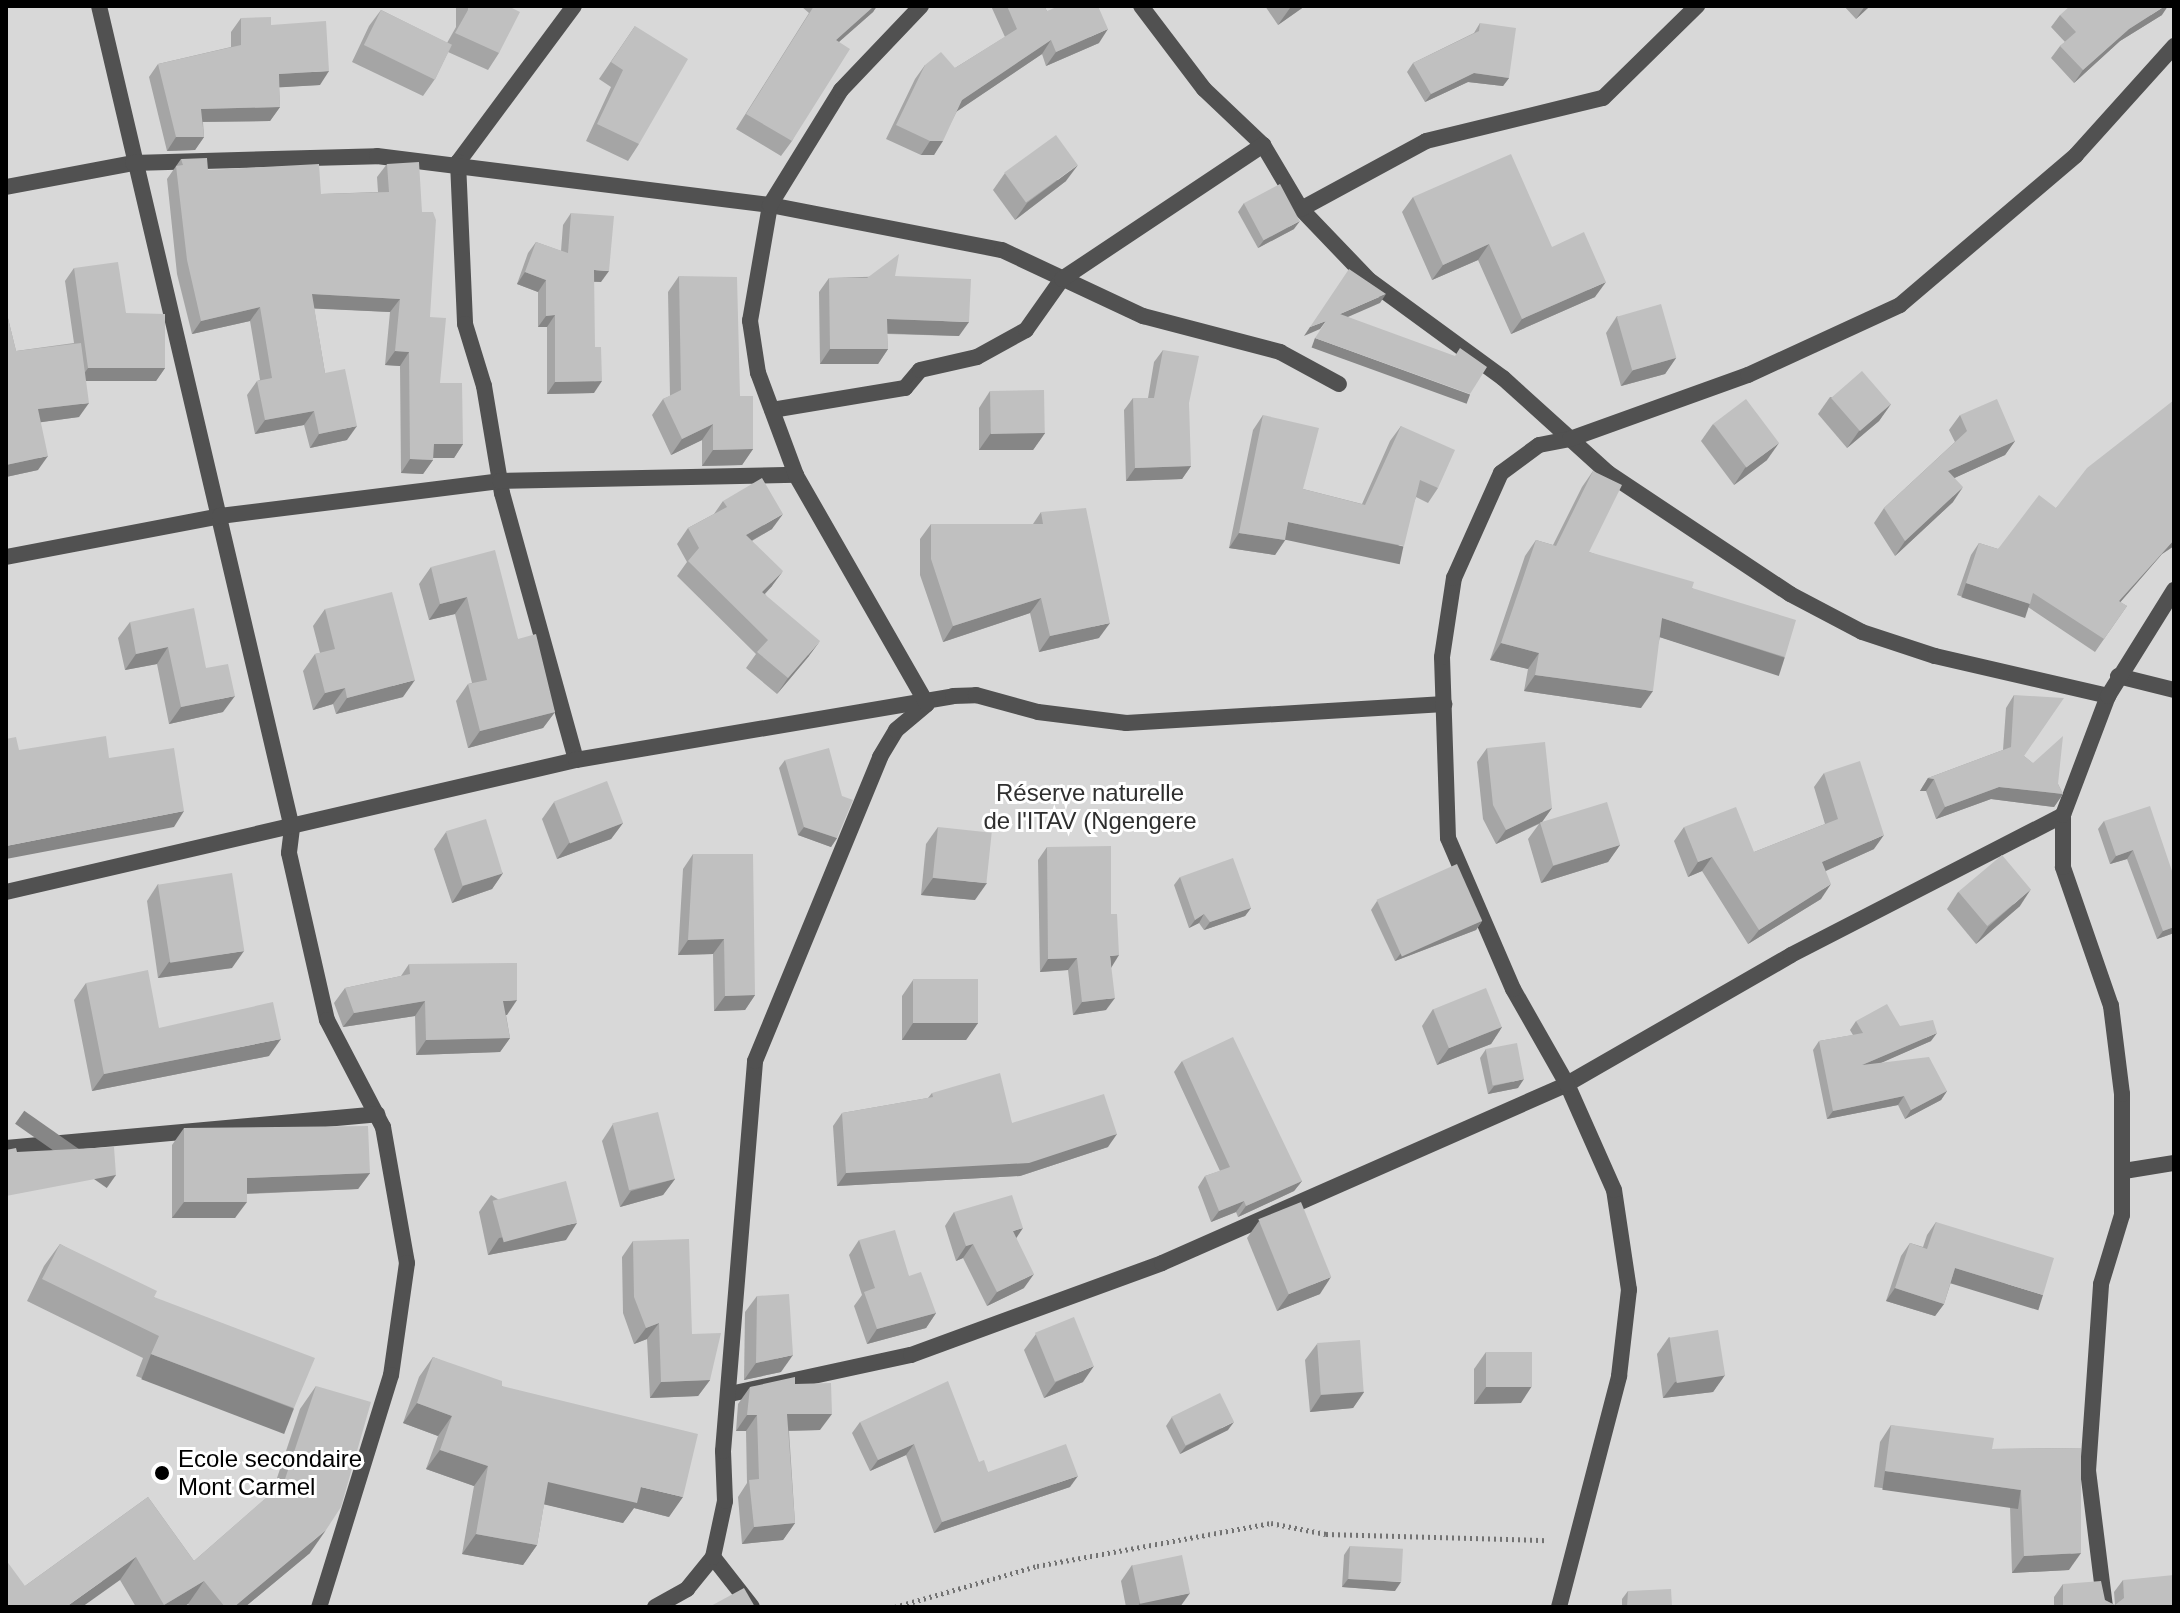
<!DOCTYPE html>
<html>
<head>
<meta charset="utf-8">
<style>
	body { margin:0 }
	#map { position:relative; width:2180px; height:1613px; overflow:hidden; background:#fff; font-family:Helvetica,sans-serif }
	div>[style] { position:absolute }
	.green>* { inset:0; background:#d8d8d8; transform-origin:0 0 }
	.path>* { height:5px; margin-top:-2.5px; transform-origin:0; background:repeating-linear-gradient(90deg,#737373 0 2px,transparent 0 6px) }
	.minor>* { height:16px; margin:-8px; padding:0 8px; transform-origin:8px; border-radius:8px; background:#515151 }
	.wall>* { inset:0; background:#a5a5a5 }
	.shaded-wall>* { inset:0; background:#868686; transform-origin:0 0 }
	.building>* { inset:0; background:#c0c0c0; transform-origin:0 0 }
	.dots>* { width:22px; height:22px; translate:-50% -50%; box-sizing:border-box; border:4px solid #fff; border-radius:50% }
	span { translate:-50% -50%; white-space:nowrap; text-align:center; line-height:1.15; -webkit-text-stroke:6px #fff; paint-order:stroke }
	.park-label { font-size:24px; color:#2f2f2f }
	.poi-label { font-size:24px; color:#000 }
	.left { translate:0 -50%; text-align:left }
	.frame { position:absolute; inset:0; border:8px solid #000; pointer-events:none }
</style>
</head>
<body>
<div id="map">
	<div class="green">
		<i style="left:6px;top:6px;width:2168px;height:1601px"></i>
	</div>
	<div class="path">
		<i style="left:895px;top:1607px;width:148px;rotate:-16.1deg"></i>
		<i style="left:1037px;top:1566px;width:238px;rotate:-10.4deg"></i>
		<i style="left:1271px;top:1523px;width:56px;rotate:11.3deg"></i>
		<i style="left:1326px;top:1534px;width:221px;rotate:1.6deg"></i>
	</div>
	<div class="minor">
		<i style="left:99px;top:6px;width:844px;rotate:76.79deg"></i>
		<i style="left:292px;top:828px;width:25px;rotate:97deg"></i>
		<i style="left:289px;top:853px;width:171px;rotate:77.2deg"></i>
		<i style="left:327px;top:1020px;width:121px;rotate:62.4deg"></i>
		<i style="left:383px;top:1127px;width:138px;rotate:80deg"></i>
		<i style="left:407px;top:1263px;width:113px;rotate:98.1deg"></i>
		<i style="left:391px;top:1375px;width:243px;rotate:107.2deg"></i>
		<i style="left:574px;top:6px;width:194px;rotate:126.6deg"></i>
		<i style="left:458px;top:162px;width:162px;rotate:87.5deg"></i>
		<i style="left:465px;top:324px;width:65px;rotate:73deg"></i>
		<i style="left:484px;top:386px;width:109px;rotate:80.5deg"></i>
		<i style="left:502px;top:493px;width:277px;rotate:74.5deg"></i>
		<i style="left:1141px;top:6px;width:104px;rotate:52.8deg"></i>
		<i style="left:1204px;top:89px;width:81px;rotate:43.5deg"></i>
		<i style="left:1263px;top:145px;width:74px;rotate:59.3deg"></i>
		<i style="left:1301px;top:209px;width:98px;rotate:46.2deg"></i>
		<i style="left:1369px;top:280px;width:166px;rotate:36.2deg"></i>
		<i style="left:1503px;top:378px;width:142px;rotate:42.1deg"></i>
		<i style="left:1608px;top:473px;width:219px;rotate:33.6deg"></i>
		<i style="left:1790px;top:594px;width:81px;rotate:27.8deg"></i>
		<i style="left:1862px;top:632px;width:77px;rotate:18.2deg"></i>
		<i style="left:1935px;top:656px;width:178px;rotate:13deg"></i>
		<i style="left:6px;top:187px;width:129px;rotate:-10.7deg"></i>
		<i style="left:133px;top:163px;width:244px;rotate:-1.6deg"></i>
		<i style="left:377px;top:156px;width:396px;rotate:7.1deg"></i>
		<i style="left:770px;top:205px;width:236px;rotate:11deg"></i>
		<i style="left:1002px;top:250px;width:156px;rotate:25.1deg"></i>
		<i style="left:1143px;top:316px;width:142px;rotate:14.7deg"></i>
		<i style="left:1280px;top:352px;width:67px;rotate:28.5deg"></i>
		<i style="left:1301px;top:209px;width:142px;rotate:-28.5deg"></i>
		<i style="left:1426px;top:141px;width:182px;rotate:-13.7deg"></i>
		<i style="left:1603px;top:98px;width:132px;rotate:-44.4deg"></i>
		<i style="left:772px;top:410px;width:135px;rotate:-9.4deg"></i>
		<i style="left:905px;top:388px;width:23px;rotate:-50deg"></i>
		<i style="left:920px;top:370px;width:58px;rotate:-12.8deg"></i>
		<i style="left:977px;top:357px;width:56px;rotate:-28.9deg"></i>
		<i style="left:1026px;top:330px;width:62px;rotate:-54.8deg"></i>
		<i style="left:1062px;top:279px;width:242px;rotate:-33.7deg"></i>
		<i style="left:6px;top:557px;width:218px;rotate:-10.8deg"></i>
		<i style="left:220px;top:516px;width:282px;rotate:-7.1deg"></i>
		<i style="left:500px;top:481px;width:296px;rotate:-1.2deg"></i>
		<i style="left:2118px;top:676px;width:58px;rotate:14deg"></i>
		<i style="left:6px;top:892px;width:585px;rotate:-13.04deg"></i>
		<i style="left:576px;top:760px;width:382px;rotate:-9.6deg"></i>
		<i style="left:953px;top:696px;width:23px;rotate:-2deg"></i>
		<i style="left:976px;top:695px;width:64px;rotate:15.3deg"></i>
		<i style="left:1038px;top:712px;width:89px;rotate:7.1deg"></i>
		<i style="left:1126px;top:723px;width:319px;rotate:-3.4deg"></i>
		<i style="left:6px;top:1148px;width:373px;rotate:-5.2deg"></i>
		<i style="left:2124px;top:1171px;width:51px;rotate:-9.1deg"></i>
		<i style="left:730px;top:1394px;width:185px;rotate:-12.2deg"></i>
		<i style="left:911px;top:1355px;width:267px;rotate:-20.1deg"></i>
		<i style="left:1162px;top:1263px;width:443px;rotate:-23.8deg"></i>
		<i style="left:1567px;top:1084px;width:258px;rotate:-29.9deg"></i>
		<i style="left:1791px;top:955px;width:306px;rotate:-27.2deg"></i>
		<i style="left:713px;top:1557px;width:63px;rotate:52deg"></i>
		<i style="left:655px;top:1607px;width:37px;rotate:-29deg"></i>
		<i style="left:687px;top:1589px;width:41px;rotate:-50.9deg"></i>
		<i style="left:713px;top:1557px;width:57px;rotate:-77.9deg"></i>
		<i style="left:725px;top:1501px;width:50px;rotate:-92.3deg"></i>
		<i style="left:723px;top:1451px;width:391px;rotate:-85.3deg"></i>
		<i style="left:755px;top:1061px;width:329px;rotate:-67.6deg"></i>
		<i style="left:880px;top:757px;width:31px;rotate:-59deg"></i>
		<i style="left:896px;top:730px;width:40px;rotate:-40deg"></i>
		<i style="left:927px;top:704px;width:264px;rotate:-119.8deg"></i>
		<i style="left:796px;top:475px;width:109px;rotate:-110.4deg"></i>
		<i style="left:758px;top:373px;width:53px;rotate:-98.7deg"></i>
		<i style="left:750px;top:321px;width:118px;rotate:-80.2deg"></i>
		<i style="left:770px;top:205px;width:135px;rotate:-58.3deg"></i>
		<i style="left:841px;top:90px;width:116px;rotate:-46.4deg"></i>
		<i style="left:1559px;top:1607px;width:239px;rotate:-75.4deg"></i>
		<i style="left:1619px;top:1376px;width:87px;rotate:-83.4deg"></i>
		<i style="left:1629px;top:1290px;width:101px;rotate:-98.5deg"></i>
		<i style="left:1614px;top:1190px;width:116px;rotate:-113.9deg"></i>
		<i style="left:1567px;top:1084px;width:109px;rotate:-119.6deg"></i>
		<i style="left:1513px;top:989px;width:164px;rotate:-113.3deg"></i>
		<i style="left:1448px;top:838px;width:181px;rotate:-91.9deg"></i>
		<i style="left:1442px;top:657px;width:80px;rotate:-81.4deg"></i>
		<i style="left:1454px;top:578px;width:115px;rotate:-65.9deg"></i>
		<i style="left:1501px;top:473px;width:47px;rotate:-36.4deg"></i>
		<i style="left:1539px;top:445px;width:32px;rotate:-11deg"></i>
		<i style="left:1570px;top:439px;width:189px;rotate:-19.8deg"></i>
		<i style="left:1748px;top:375px;width:167px;rotate:-24.7deg"></i>
		<i style="left:1900px;top:305px;width:231px;rotate:-40.4deg"></i>
		<i style="left:2076px;top:155px;width:147px;rotate:-48deg"></i>
		<i style="left:2105px;top:1607px;width:137px;rotate:-97.1deg"></i>
		<i style="left:2088px;top:1471px;width:187px;rotate:-86deg"></i>
		<i style="left:2101px;top:1284px;width:72px;rotate:-73.1deg"></i>
		<i style="left:2122px;top:1215px;width:121px;rotate:-90deg"></i>
		<i style="left:2122px;top:1094px;width:89px;rotate:-97.1deg"></i>
		<i style="left:2111px;top:1006px;width:147px;rotate:-109.1deg"></i>
		<i style="left:2063px;top:867px;width:52px;rotate:-90deg"></i>
		<i style="left:2063px;top:815px;width:127px;rotate:-69.3deg"></i>
		<i style="left:2108px;top:696px;width:125px;rotate:-58.1deg"></i>
	</div>
	<div class="wall">
		<i style="clip-path:polygon(456px 6px,508px 6px,499px 53px,488px 70px,448px 52px,435px 79px,423px 96px,352px 62px,369px 26px,381px 10px,447px 43px,456px 27px)"></i>
		<i style="clip-path:polygon(803px 6px,877px 6px,873px 12px,839px 42px,792px 141px,781px 156px,736px 129px,809px 13px,802px 7px)"></i>
		<i style="clip-path:polygon(991px 6px,1044px 6px,1047px 11px,1099px 43px,1046px 66px,1042px 54px,957px 111px,934px 155px,921px 155px,886px 139px,915px 79px,925px 65px,955px 68px,1005px 37px)"></i>
		<i style="clip-path:polygon(1265px 6px,1305px 6px,1278px 25px)"></i>
		<i style="clip-path:polygon(1844px 6px,1870px 6px,1856px 19px)"></i>
		<i style="clip-path:polygon(2060px 15px,2162px 15px,2120px 41px,2074px 83px,2051px 58px,2060px 46px,2065px 42px,2051px 27px)"></i>
		<i style="clip-path:polygon(241px 18px,271px 25px,320px 85px,279px 87px,280px 107px,270px 121px,203px 122px,204px 137px,195px 150px,167px 151px,149px 77px,158px 64px,231px 47px,231px 32px)"></i>
		<i style="clip-path:polygon(1480px 23px,1509px 78px,1503px 86px,1468px 82px,1425px 102px,1407px 72px,1413px 63px,1474px 33px)"></i>
		<i style="clip-path:polygon(635px 26px,639px 144px,628px 161px,586px 141px,611px 87px,599px 79px)"></i>
		<i style="clip-path:polygon(181px 159px,208px 170px,321px 194px,378px 192px,377px 177px,387px 164px,422px 212px,430px 317px,440px 383px,463px 444px,454px 458px,433px 458px,433px 460px,423px 474px,401px 473px,400px 366px,385px 365px,390px 312px,314px 308px,325px 373px,347px 440px,310px 448px,304px 425px,255px 434px,247px 395px,257px 381px,260px 380px,250px 321px,192px 334px,177px 274px,167px 179px)"></i>
		<i style="clip-path:polygon(1005px 173px,1066px 181px,1015px 220px,993px 190px)"></i>
		<i style="clip-path:polygon(1413px 197px,1552px 247px,1595px 297px,1511px 334px,1478px 260px,1432px 280px,1402px 212px)"></i>
		<i style="clip-path:polygon(1244px 203px,1294px 229px,1258px 248px,1238px 212px)"></i>
		<i style="clip-path:polygon(571px 213px,601px 282px,594px 282px,594px 393px,547px 394px,547px 327px,538px 327px,538px 292px,517px 284px,528px 253px,536px 242px,561px 251px,563px 225px)"></i>
		<i style="clip-path:polygon(74px 268px,126px 313px,165px 368px,156px 381px,86px 381px,79px 417px,41px 422px,38px 470px,6px 477px,6px 310px,16px 351px,74px 343px,65px 281px)"></i>
		<i style="clip-path:polygon(679px 276px,740px 396px,753px 449px,742px 465px,702px 466px,702px 440px,671px 455px,652px 415px,663px 399px,670px 396px,668px 292px)"></i>
		<i style="clip-path:polygon(895px 276px,959px 336px,887px 334px,888px 349px,878px 364px,820px 364px,819px 292px,829px 278px)"></i>
		<i style="clip-path:polygon(1617px 316px,1676px 358px,1665px 374px,1621px 386px,1606px 333px)"></i>
		<i style="clip-path:polygon(1163px 350px,1191px 466px,1182px 479px,1126px 481px,1124px 410px,1133px 398px,1148px 398px,1154px 362px)"></i>
		<i style="clip-path:polygon(990px 391px,1045px 433px,1033px 450px,979px 450px,979px 408px)"></i>
		<i style="clip-path:polygon(1830px 397px,1891px 404px,1879px 421px,1847px 448px,1818px 414px)"></i>
		<i style="clip-path:polygon(2174px 400px,2174px 546px,2162px 554px,2120px 602px,2127px 606px,2095px 652px,2028px 607px,2021px 616px,1957px 595px,1971px 555px,1979px 543px,1998px 549px,2056px 508px)"></i>
		<i style="clip-path:polygon(1263px 415px,1303px 489px,1362px 504px,1390px 441px,1401px 426px,1438px 488px,1428px 503px,1416px 497px,1393px 561px,1286px 539px,1275px 555px,1229px 548px,1253px 430px)"></i>
		<i style="clip-path:polygon(1960px 415px,2015px 441px,2005px 455px,1954px 478px,1953px 502px,1895px 556px,1874px 523px,1884px 508px,1955px 442px,1949px 430px)"></i>
		<i style="clip-path:polygon(1713px 424px,1767px 460px,1734px 485px,1701px 441px)"></i>
		<i style="clip-path:polygon(1593px 471px,1589px 552px,1692px 588px,1785px 657px,1773px 673px,1660px 637px,1641px 708px,1524px 691px,1528px 669px,1490px 660px,1525px 556px,1536px 540px,1553px 545px,1582px 487px)"></i>
		<i style="clip-path:polygon(723px 501px,772px 529px,752px 541px,772px 586px,765px 594px,809px 656px,777px 694px,746px 668px,756px 654px,677px 576px,687px 562px,677px 544px,688px 528px,714px 514px)"></i>
		<i style="clip-path:polygon(1041px 512px,1099px 638px,1039px 652px,1030px 613px,943px 642px,920px 575px,920px 539px,931px 524px,1033px 524px)"></i>
		<i style="clip-path:polygon(431px 567px,518px 639px,555px 712px,543px 728px,468px 748px,456px 701px,468px 684px,472px 683px,455px 614px,429px 620px,419px 584px)"></i>
		<i style="clip-path:polygon(325px 609px,403px 697px,336px 714px,333px 704px,313px 710px,303px 671px,315px 654px,320px 653px,313px 626px)"></i>
		<i style="clip-path:polygon(130px 622px,206px 668px,223px 712px,169px 724px,157px 664px,125px 670px,118px 638px)"></i>
		<i style="clip-path:polygon(2014px 695px,2024px 756px,2058px 784px,2063px 794px,2054px 807px,1991px 799px,1936px 819px,1926px 791px,1920px 791px,1928px 778px,2003px 750px,2006px 708px)"></i>
		<i style="clip-path:polygon(1487px 748px,1552px 808px,1542px 822px,1620px 845px,1608px 862px,1541px 883px,1528px 839px,1539px 824px,1496px 844px,1483px 819px,1477px 762px)"></i>
		<i style="clip-path:polygon(785px 760px,837px 838px,831px 847px,798px 835px,779px 768px)"></i>
		<i style="clip-path:polygon(1824px 773px,1874px 849px,1826px 871px,1821px 899px,1748px 944px,1702px 871px,1688px 877px,1674px 841px,1684px 827px,1754px 852px,1825px 824px,1814px 787px)"></i>
		<i style="clip-path:polygon(554px 802px,623px 823px,611px 839px,557px 859px,542px 819px)"></i>
		<i style="clip-path:polygon(2104px 821px,2174px 877px,2174px 933px,2157px 939px,2127px 859px,2110px 864px,2098px 829px)"></i>
		<i style="clip-path:polygon(938px 827px,975px 900px,921px 895px,926px 844px)"></i>
		<i style="clip-path:polygon(446px 832px,503px 873px,492px 889px,452px 903px,434px 849px)"></i>
		<i style="clip-path:polygon(1047px 847px,1111px 967px,1106px 1010px,1073px 1015px,1068px 970px,1040px 972px,1038px 860px)"></i>
		<i style="clip-path:polygon(693px 854px,755px 995px,745px 1010px,714px 1011px,713px 954px,678px 955px,683px 869px)"></i>
		<i style="clip-path:polygon(1180px 877px,1251px 908px,1245px 916px,1204px 930px,1199px 923px,1189px 928px,1174px 885px)"></i>
		<i style="clip-path:polygon(158px 884px,232px 968px,158px 978px,147px 901px)"></i>
		<i style="clip-path:polygon(1958px 892px,2020px 906px,1976px 944px,1947px 909px)"></i>
		<i style="clip-path:polygon(1377px 901px,1482px 921px,1476px 930px,1395px 961px,1371px 910px)"></i>
		<i style="clip-path:polygon(409px 964px,507px 1015px,506px 1015px,510px 1038px,500px 1052px,416px 1055px,415px 1016px,343px 1027px,334px 1003px,345px 988px,401px 976px)"></i>
		<i style="clip-path:polygon(913px 980px,978px 1023px,966px 1040px,902px 1040px,902px 996px)"></i>
		<i style="clip-path:polygon(86px 983px,159px 1028px,269px 1056px,92px 1091px,74px 1000px)"></i>
		<i style="clip-path:polygon(1433px 1009px,1502px 1027px,1491px 1044px,1437px 1065px,1422px 1026px)"></i>
		<i style="clip-path:polygon(1856px 1021px,1900px 1026px,1931px 1041px,1880px 1063px,1947px 1091px,1941px 1100px,1905px 1119px,1898px 1105px,1827px 1119px,1813px 1050px,1819px 1041px,1853px 1035px,1850px 1030px)"></i>
		<i style="clip-path:polygon(1486px 1049px,1518px 1088px,1488px 1094px,1480px 1058px)"></i>
		<i style="clip-path:polygon(1182px 1061px,1302px 1181px,1294px 1191px,1238px 1217px,1236px 1212px,1211px 1222px,1198px 1187px,1205px 1176px,1220px 1171px,1174px 1072px)"></i>
		<i style="clip-path:polygon(932px 1093px,1012px 1123px,1108px 1147px,1020px 1176px,837px 1186px,833px 1126px,842px 1113px,928px 1098px)"></i>
		<i style="clip-path:polygon(613px 1124px,675px 1179px,663px 1195px,620px 1207px,602px 1141px)"></i>
		<i style="clip-path:polygon(184px 1128px,370px 1173px,358px 1189px,247px 1194px,235px 1218px,172px 1218px,172px 1145px)"></i>
		<i style="clip-path:polygon(491px 1195px,566px 1240px,488px 1255px,479px 1212px)"></i>
		<i style="clip-path:polygon(954px 1212px,1016px 1238px,1024px 1288px,987px 1306px,963px 1258px,956px 1261px,945px 1226px)"></i>
		<i style="clip-path:polygon(1259px 1221px,1320px 1294px,1277px 1311px,1247px 1238px)"></i>
		<i style="clip-path:polygon(1936px 1222px,2034px 1308px,1951px 1282px,1944px 1304px,1935px 1316px,1886px 1301px,1901px 1256px,1910px 1243px,1923px 1247px,1927px 1235px)"></i>
		<i style="clip-path:polygon(859px 1240px,909px 1276px,936px 1313px,926px 1328px,867px 1344px,854px 1306px,862px 1295px,849px 1255px)"></i>
		<i style="clip-path:polygon(633px 1241px,692px 1334px,710px 1380px,698px 1396px,650px 1398px,647px 1339px,634px 1344px,623px 1313px,622px 1257px)"></i>
		<i style="clip-path:polygon(60px 1244px,154px 1297px,294px 1408px,279px 1430px,136px 1376px,143px 1358px,27px 1301px,44px 1266px)"></i>
		<i style="clip-path:polygon(757px 1296px,781px 1372px,744px 1380px,745px 1312px)"></i>
		<i style="clip-path:polygon(1036px 1334px,1083px 1382px,1044px 1398px,1024px 1350px)"></i>
		<i style="clip-path:polygon(1669px 1337px,1725px 1375px,1713px 1392px,1663px 1398px,1657px 1354px)"></i>
		<i style="clip-path:polygon(1317px 1344px,1364px 1392px,1353px 1408px,1310px 1412px,1305px 1360px)"></i>
		<i style="clip-path:polygon(1486px 1352px,1521px 1403px,1474px 1404px,1474px 1369px)"></i>
		<i style="clip-path:polygon(433px 1357px,502px 1386px,669px 1517px,634px 1508px,623px 1523px,544px 1504px,537px 1545px,523px 1565px,462px 1554px,474px 1486px,426px 1469px,438px 1436px,403px 1423px,419px 1377px)"></i>
		<i style="clip-path:polygon(795px 1384px,820px 1430px,789px 1431px,795px 1523px,783px 1540px,742px 1544px,738px 1497px,747px 1483px,746px 1431px,736px 1431px,738px 1404px,750px 1387px)"></i>
		<i style="clip-path:polygon(316px 1386px,310px 1553px,245px 1607px,190px 1607px,188px 1604px,183px 1607px,136px 1607px,120px 1580px,25px 1586px,148px 1497px,194px 1561px,272px 1493px,300px 1409px)"></i>
		<i style="clip-path:polygon(1172px 1417px,1228px 1430px,1180px 1454px,1166px 1426px)"></i>
		<i style="clip-path:polygon(860px 1422px,979px 1462px,988px 1472px,1070px 1487px,934px 1533px,906px 1455px,870px 1471px,852px 1433px)"></i>
		<i style="clip-path:polygon(1891px 1425px,1992px 1449px,2081px 1448px,2069px 1570px,2012px 1573px,2010px 1506px,1874px 1487px,1880px 1442px)"></i>
		<i style="clip-path:polygon(1350px 1546px,1395px 1591px,1342px 1587px,1344px 1555px)"></i>
		<i style="clip-path:polygon(1132px 1565px,1180px 1607px,1126px 1607px,1121px 1581px)"></i>
		<i style="clip-path:polygon(2123px 1580px,2174px 1607px,2054px 1607px,2054px 1597px,2063px 1584px,2115px 1605px,2114px 1592px)"></i>
		<i style="clip-path:polygon(1628px 1591px,1672px 1607px,1622px 1607px,1622px 1599px)"></i>
	</div>
	<div class="shaded-wall">
		<i style="clip-path:polygon(874px 6px,877px 6px,873px 12px,825px 54px,836px 40px)"></i>
		<i style="clip-path:polygon(1293px 6px,1305px 6px,1278px 25px,1290px 8px)"></i>
		<i style="clip-path:polygon(1865px 6px,1870px 6px,1856px 19px)"></i>
		<i style="clip-path:polygon(2165px 6px,2168px 6px,2162px 15px,2120px 41px,2074px 83px,2083px 70px,2129px 29px)"></i>
		<i style="clip-path:polygon(1108px 29px,1099px 43px,1046px 66px,1056px 52px)"></i>
		<i style="clip-path:polygon(1051px 40px,1042px 54px,953px 114px,962px 100px)"></i>
		<i style="clip-path:polygon(329px 71px,320px 85px,269px 88px,279px 74px)"></i>
		<i style="clip-path:polygon(1474px 73px,1509px 78px,1503px 86px,1468px 82px,1425px 102px,1431px 94px)"></i>
		<i style="clip-path:polygon(280px 107px,270px 121px,192px 122px,201px 109px)"></i>
		<i style="clip-path:polygon(176px 137px,204px 137px,195px 150px,167px 151px)"></i>
		<i style="clip-path:polygon(930px 141px,943px 141px,934px 155px,921px 155px)"></i>
		<i style="clip-path:polygon(1078px 165px,1066px 181px,1015px 220px,1027px 203px)"></i>
		<i style="clip-path:polygon(1300px 221px,1294px 229px,1258px 248px,1264px 240px)"></i>
		<i style="clip-path:polygon(1489px 244px,1478px 260px,1432px 280px,1443px 265px)"></i>
		<i style="clip-path:polygon(594px 270px,609px 271px,601px 282px,585px 281px)"></i>
		<i style="clip-path:polygon(525px 272px,546px 280px,538px 292px,517px 284px)"></i>
		<i style="clip-path:polygon(1606px 282px,1595px 297px,1511px 334px,1522px 319px)"></i>
		<i style="clip-path:polygon(312px 294px,400px 299px,390px 312px,302px 308px)"></i>
		<i style="clip-path:polygon(1386px 294px,1380px 303px,1334px 323px,1340px 314px)"></i>
		<i style="clip-path:polygon(260px 307px,250px 321px,192px 334px,201px 321px)"></i>
		<i style="clip-path:polygon(555px 315px,547px 327px,538px 327px,546px 316px)"></i>
		<i style="clip-path:polygon(887px 319px,969px 322px,959px 336px,877px 333px)"></i>
		<i style="clip-path:polygon(1326px 321px,1320px 329px,1304px 336px,1310px 327px)"></i>
		<i style="left:1315px;top:338px;width:165px;height:10px;rotate:20deg"></i>
		<i style="clip-path:polygon(830px 349px,888px 349px,878px 364px,820px 364px)"></i>
		<i style="clip-path:polygon(395px 351px,409px 352px,400px 366px,385px 365px)"></i>
		<i style="clip-path:polygon(1676px 358px,1665px 374px,1621px 386px,1633px 370px)"></i>
		<i style="clip-path:polygon(88px 368px,165px 368px,156px 381px,79px 381px)"></i>
		<i style="clip-path:polygon(602px 381px,594px 393px,547px 394px,555px 382px)"></i>
		<i style="clip-path:polygon(89px 403px,79px 417px,28px 424px,38px 409px)"></i>
		<i style="clip-path:polygon(1891px 404px,1879px 421px,1847px 448px,1859px 431px)"></i>
		<i style="clip-path:polygon(314px 411px,304px 425px,255px 434px,265px 420px)"></i>
		<i style="clip-path:polygon(713px 424px,702px 440px,671px 455px,682px 439px)"></i>
		<i style="clip-path:polygon(357px 426px,347px 440px,310px 448px,319px 434px)"></i>
		<i style="clip-path:polygon(991px 433px,1045px 433px,1033px 450px,979px 450px)"></i>
		<i style="clip-path:polygon(2015px 441px,2005px 455px,1937px 486px,1948px 471px)"></i>
		<i style="clip-path:polygon(1779px 443px,1767px 460px,1734px 485px,1745px 468px)"></i>
		<i style="clip-path:polygon(434px 444px,463px 444px,454px 458px,425px 458px)"></i>
		<i style="clip-path:polygon(753px 449px,742px 465px,702px 466px,713px 450px)"></i>
		<i style="clip-path:polygon(48px 456px,38px 470px,6px 477px,6px 465px)"></i>
		<i style="clip-path:polygon(410px 459px,433px 460px,423px 474px,401px 473px)"></i>
		<i style="clip-path:polygon(1191px 466px,1182px 479px,1126px 481px,1135px 468px)"></i>
		<i style="clip-path:polygon(1963px 487px,1953px 502px,1895px 556px,1905px 541px)"></i>
		<i style="clip-path:polygon(783px 514px,772px 529px,735px 550px,746px 535px)"></i>
		<i style="left:1288px;top:522px;width:118px;height:18px;rotate:12deg"></i>
		<i style="clip-path:polygon(1239px 533px,1285px 540px,1275px 555px,1229px 548px)"></i>
		<i style="clip-path:polygon(2174px 540px,2174px 546px,2162px 554px,2111px 613px,2119px 601px)"></i>
		<i style="clip-path:polygon(783px 571px,772px 586px,751px 608px,762px 592px)"></i>
		<i style="left:1966px;top:583px;width:67px;height:15px;rotate:18deg"></i>
		<i style="clip-path:polygon(467px 597px,455px 614px,429px 620px,440px 604px)"></i>
		<i style="clip-path:polygon(1041px 598px,1030px 613px,943px 642px,953px 626px)"></i>
		<i style="left:1662px;top:618px;width:129px;height:19px;rotate:18deg"></i>
		<i style="clip-path:polygon(1110px 623px,1099px 638px,1039px 652px,1050px 636px)"></i>
		<i style="clip-path:polygon(820px 641px,809px 656px,777px 694px,788px 678px)"></i>
		<i style="clip-path:polygon(1501px 643px,1539px 653px,1528px 669px,1490px 660px)"></i>
		<i style="clip-path:polygon(168px 647px,157px 664px,125px 670px,136px 654px)"></i>
		<i style="clip-path:polygon(1535px 675px,1653px 691px,1641px 708px,1524px 691px)"></i>
		<i style="clip-path:polygon(415px 680px,403px 697px,336px 714px,347px 698px)"></i>
		<i style="clip-path:polygon(345px 688px,333px 704px,313px 710px,325px 693px)"></i>
		<i style="clip-path:polygon(235px 696px,223px 712px,169px 724px,181px 707px)"></i>
		<i style="clip-path:polygon(555px 712px,543px 728px,468px 748px,480px 731px)"></i>
		<i style="clip-path:polygon(1928px 778px,1934px 779px,1926px 791px,1920px 791px)"></i>
		<i style="clip-path:polygon(1999px 787px,2063px 794px,2054px 807px,1991px 799px,1936px 819px,1945px 807px)"></i>
		<i style="clip-path:polygon(1552px 808px,1542px 822px,1496px 844px,1506px 830px)"></i>
		<i style="clip-path:polygon(184px 811px,174px 827px,6px 859px,6px 846px)"></i>
		<i style="clip-path:polygon(623px 823px,611px 839px,557px 859px,569px 843px)"></i>
		<i style="clip-path:polygon(804px 827px,837px 838px,831px 847px,798px 835px)"></i>
		<i style="clip-path:polygon(1884px 835px,1874px 849px,1812px 877px,1822px 862px)"></i>
		<i style="clip-path:polygon(1620px 845px,1608px 862px,1541px 883px,1553px 866px)"></i>
		<i style="clip-path:polygon(2133px 850px,2127px 859px,2110px 864px,2116px 856px)"></i>
		<i style="clip-path:polygon(1712px 857px,1702px 871px,1688px 877px,1698px 862px)"></i>
		<i style="clip-path:polygon(503px 873px,492px 889px,452px 903px,463px 886px)"></i>
		<i style="clip-path:polygon(933px 878px,987px 883px,975px 900px,921px 895px)"></i>
		<i style="clip-path:polygon(1831px 884px,1821px 899px,1748px 944px,1759px 930px)"></i>
		<i style="clip-path:polygon(2031px 889px,2020px 906px,1976px 944px,1988px 927px)"></i>
		<i style="clip-path:polygon(1251px 908px,1245px 916px,1204px 930px,1210px 922px)"></i>
		<i style="clip-path:polygon(1204px 914px,1199px 923px,1189px 928px,1195px 920px)"></i>
		<i style="clip-path:polygon(1482px 921px,1476px 930px,1395px 961px,1401px 953px)"></i>
		<i style="clip-path:polygon(2174px 927px,2174px 933px,2157px 939px,2163px 931px)"></i>
		<i style="clip-path:polygon(724px 939px,713px 954px,678px 955px,688px 940px)"></i>
		<i style="clip-path:polygon(244px 951px,232px 968px,158px 978px,169px 962px)"></i>
		<i style="clip-path:polygon(1119px 955px,1111px 968px,1110px 956px)"></i>
		<i style="clip-path:polygon(1077px 958px,1068px 970px,1040px 972px,1048px 959px)"></i>
		<i style="clip-path:polygon(755px 995px,745px 1010px,714px 1011px,725px 996px)"></i>
		<i style="clip-path:polygon(1115px 998px,1106px 1010px,1073px 1015px,1082px 1002px)"></i>
		<i style="clip-path:polygon(517px 1000px,507px 1015px,493px 1015px,503px 1001px)"></i>
		<i style="clip-path:polygon(425px 1001px,415px 1016px,343px 1027px,354px 1013px)"></i>
		<i style="clip-path:polygon(913px 1023px,978px 1023px,966px 1040px,902px 1040px)"></i>
		<i style="clip-path:polygon(1502px 1027px,1491px 1044px,1437px 1065px,1449px 1048px)"></i>
		<i style="clip-path:polygon(1937px 1033px,1931px 1041px,1856px 1074px,1862px 1065px)"></i>
		<i style="clip-path:polygon(510px 1038px,500px 1052px,416px 1055px,426px 1040px)"></i>
		<i style="clip-path:polygon(281px 1039px,269px 1056px,92px 1091px,104px 1074px)"></i>
		<i style="clip-path:polygon(1524px 1079px,1518px 1088px,1488px 1094px,1494px 1086px)"></i>
		<i style="clip-path:polygon(1947px 1091px,1941px 1100px,1905px 1119px,1911px 1110px)"></i>
		<i style="clip-path:polygon(1904px 1096px,1898px 1105px,1827px 1119px,1833px 1111px)"></i>
		<i style="clip-path:polygon(1117px 1134px,1108px 1147px,1020px 1176px,837px 1186px,846px 1173px)"></i>
		<i style="clip-path:polygon(370px 1173px,358px 1189px,235px 1194px,247px 1178px)"></i>
		<i style="left:116px;top:1175px;width:16px;height:112px;rotate:125deg"></i>
		<i style="clip-path:polygon(675px 1179px,663px 1195px,620px 1207px,631px 1191px)"></i>
		<i style="clip-path:polygon(1302px 1181px,1294px 1191px,1238px 1217px,1246px 1206px)"></i>
		<i style="clip-path:polygon(1244px 1201px,1236px 1212px,1211px 1222px,1219px 1211px)"></i>
		<i style="clip-path:polygon(184px 1202px,247px 1202px,235px 1218px,172px 1218px)"></i>
		<i style="clip-path:polygon(577px 1223px,566px 1240px,488px 1255px,499px 1238px)"></i>
		<i style="clip-path:polygon(1023px 1228px,1013px 1243px,1013px 1231px)"></i>
		<i style="clip-path:polygon(973px 1244px,963px 1258px,956px 1261px,966px 1246px)"></i>
		<i style="left:1955px;top:1268px;width:92px;height:16px;rotate:17deg"></i>
		<i style="clip-path:polygon(1034px 1274px,1024px 1288px,987px 1306px,997px 1292px)"></i>
		<i style="clip-path:polygon(1331px 1277px,1320px 1294px,1277px 1311px,1289px 1294px)"></i>
		<i style="clip-path:polygon(1895px 1288px,1944px 1304px,1935px 1316px,1886px 1301px)"></i>
		<i style="clip-path:polygon(936px 1313px,926px 1328px,867px 1344px,877px 1329px)"></i>
		<i style="clip-path:polygon(659px 1323px,647px 1339px,634px 1344px,646px 1328px)"></i>
		<i style="left:151px;top:1354px;width:153px;height:27px;rotate:21deg"></i>
		<i style="clip-path:polygon(793px 1355px,781px 1372px,744px 1380px,756px 1363px)"></i>
		<i style="clip-path:polygon(1094px 1366px,1083px 1382px,1044px 1398px,1056px 1382px)"></i>
		<i style="clip-path:polygon(1725px 1375px,1713px 1392px,1663px 1398px,1675px 1382px)"></i>
		<i style="clip-path:polygon(710px 1380px,698px 1396px,650px 1398px,661px 1382px)"></i>
		<i style="clip-path:polygon(1532px 1386px,1521px 1403px,1474px 1404px,1486px 1387px)"></i>
		<i style="clip-path:polygon(1364px 1392px,1353px 1408px,1310px 1412px,1321px 1395px)"></i>
		<i style="clip-path:polygon(417px 1403px,452px 1416px,438px 1436px,403px 1423px)"></i>
		<i style="clip-path:polygon(787px 1414px,832px 1414px,820px 1430px,776px 1431px)"></i>
		<i style="clip-path:polygon(747px 1415px,757px 1415px,746px 1431px,736px 1431px)"></i>
		<i style="clip-path:polygon(1234px 1422px,1228px 1430px,1180px 1454px,1186px 1446px)"></i>
		<i style="clip-path:polygon(914px 1444px,906px 1455px,870px 1471px,878px 1460px)"></i>
		<i style="clip-path:polygon(440px 1450px,488px 1466px,474px 1486px,426px 1469px)"></i>
		<i style="left:1885px;top:1471px;width:137px;height:19px;rotate:8deg"></i>
		<i style="clip-path:polygon(1078px 1476px,1070px 1487px,934px 1533px,942px 1522px)"></i>
		<i style="clip-path:polygon(548px 1482px,641px 1487px,683px 1497px,669px 1517px,634px 1508px,623px 1523px,534px 1502px)"></i>
		<i style="clip-path:polygon(795px 1523px,783px 1540px,742px 1544px,754px 1527px)"></i>
		<i style="clip-path:polygon(326px 1530px,310px 1553px,245px 1607px,234px 1607px)"></i>
		<i style="clip-path:polygon(476px 1534px,537px 1545px,523px 1565px,462px 1554px)"></i>
		<i style="clip-path:polygon(2081px 1553px,2069px 1570px,2012px 1573px,2024px 1556px)"></i>
		<i style="clip-path:polygon(136px 1557px,120px 1580px,82px 1607px,66px 1607px)"></i>
		<i style="clip-path:polygon(1348px 1579px,1401px 1582px,1395px 1591px,1342px 1587px)"></i>
		<i style="clip-path:polygon(204px 1581px,188px 1604px,183px 1607px,163px 1607px,164px 1605px)"></i>
		<i style="clip-path:polygon(1190px 1593px,1180px 1607px,1137px 1607px,1140px 1603px)"></i>
	</div>
	<div class="building">
		<i style="clip-path:polygon(468px 6px,508px 6px,520px 12px,499px 53px,455px 33px,468px 10px)"></i>
		<i style="clip-path:polygon(814px 6px,874px 6px,836px 40px,850px 49px,792px 141px,746px 114px)"></i>
		<i style="clip-path:polygon(1007px 6px,1044px 6px,1047px 11px,1059px 6px,1098px 6px,1108px 29px,1056px 52px,1051px 40px,962px 100px,943px 141px,930px 141px,896px 125px,925px 65px,941px 52px,955px 68px,1017px 29px)"></i>
		<i style="clip-path:polygon(2070px 6px,2165px 6px,2129px 29px,2083px 70px,2060px 46px,2076px 32px,2060px 15px)"></i>
		<i style="left:381px;top:10px;width:79px;height:39px;rotate:26deg"></i>
		<i style="clip-path:polygon(271px 17px,271px 25px,326px 21px,329px 71px,279px 74px,280px 107px,201px 109px,204px 137px,176px 137px,158px 64px,241px 45px,241px 18px)"></i>
		<i style="clip-path:polygon(1480px 23px,1516px 28px,1509px 78px,1474px 73px,1431px 94px,1413px 63px,1479px 31px)"></i>
		<i style="clip-path:polygon(635px 26px,688px 59px,639px 144px,597px 124px,623px 70px,611px 62px)"></i>
		<i style="left:1056px;top:135px;width:37px;height:64px;rotate:54deg"></i>
		<i style="clip-path:polygon(1511px 154px,1552px 247px,1584px 232px,1606px 282px,1522px 319px,1489px 244px,1443px 265px,1413px 197px)"></i>
		<i style="clip-path:polygon(207px 158px,208px 170px,319px 164px,321px 194px,389px 192px,387px 164px,419px 162px,422px 212px,433px 212px,436px 220px,430px 317px,446px 318px,440px 383px,462px 383px,463px 444px,434px 444px,433px 460px,410px 459px,409px 352px,395px 351px,400px 299px,312px 294px,325px 373px,345px 369px,357px 426px,319px 434px,314px 411px,265px 420px,257px 381px,272px 378px,260px 307px,201px 321px,187px 260px,176px 166px,183px 165px,181px 159px)"></i>
		<i style="left:1280px;top:184px;width:42px;height:41px;rotate:62deg"></i>
		<i style="clip-path:polygon(571px 213px,614px 216px,609px 271px,594px 270px,595px 347px,601px 347px,602px 381px,555px 382px,555px 315px,546px 316px,546px 280px,525px 272px,536px 242px,568px 253px)"></i>
		<i style="clip-path:polygon(899px 254px,895px 276px,971px 279px,969px 322px,887px 319px,888px 349px,830px 349px,829px 278px,867px 278px)"></i>
		<i style="clip-path:polygon(118px 262px,126px 313px,165px 314px,165px 368px,88px 368px,74px 268px)"></i>
		<i style="clip-path:polygon(1349px 269px,1386px 294px,1340px 314px,1455px 356px,1460px 348px,1487px 367px,1470px 394px,1315px 338px,1326px 321px,1310px 327px)"></i>
		<i style="clip-path:polygon(679px 276px,737px 277px,740px 396px,753px 396px,753px 449px,713px 450px,713px 424px,682px 439px,663px 399px,681px 390px)"></i>
		<i style="left:1661px;top:304px;width:56px;height:46px;rotate:74deg"></i>
		<i style="clip-path:polygon(6px 310px,16px 351px,81px 343px,89px 403px,38px 409px,48px 456px,6px 465px)"></i>
		<i style="clip-path:polygon(1163px 350px,1199px 356px,1189px 403px,1191px 466px,1135px 468px,1133px 398px,1154px 398px)"></i>
		<i style="left:1862px;top:371px;width:44px;height:41px;rotate:49deg"></i>
		<i style="left:1044px;top:390px;width:43px;height:54px;rotate:89deg"></i>
		<i style="left:1746px;top:399px;width:55px;height:41px;rotate:53deg"></i>
		<i style="clip-path:polygon(1997px 399px,2015px 441px,1948px 471px,1963px 487px,1905px 541px,1884px 508px,1967px 431px,1960px 415px)"></i>
		<i style="clip-path:polygon(2174px 400px,2174px 540px,2119px 601px,2127px 606px,2104px 639px,2033px 593px,2030px 604px,1966px 583px,1979px 543px,1998px 549px,2039px 495px,2056px 508px,2087px 468px)"></i>
		<i style="clip-path:polygon(1263px 415px,1319px 428px,1303px 489px,1365px 505px,1401px 426px,1455px 450px,1438px 488px,1420px 480px,1404px 546px,1288px 522px,1285px 540px,1239px 533px)"></i>
		<i style="clip-path:polygon(1593px 471px,1622px 485px,1589px 552px,1694px 582px,1692px 588px,1796px 620px,1785px 657px,1662px 618px,1653px 691px,1535px 675px,1539px 653px,1501px 643px,1536px 540px,1556px 546px)"></i>
		<i style="clip-path:polygon(762px 478px,783px 514px,746px 535px,783px 571px,762px 592px,820px 641px,788px 678px,757px 652px,768px 640px,688px 561px,699px 548px,688px 528px,727px 507px,723px 501px)"></i>
		<i style="clip-path:polygon(1086px 508px,1110px 623px,1050px 636px,1041px 598px,953px 626px,931px 559px,931px 524px,1043px 524px,1041px 512px)"></i>
		<i style="clip-path:polygon(495px 550px,518px 639px,536px 634px,555px 712px,480px 731px,468px 684px,487px 680px,467px 597px,440px 604px,431px 567px)"></i>
		<i style="clip-path:polygon(392px 592px,415px 680px,347px 698px,345px 688px,325px 693px,315px 654px,335px 649px,325px 609px)"></i>
		<i style="clip-path:polygon(194px 608px,206px 668px,228px 664px,235px 696px,181px 707px,168px 647px,136px 654px,130px 622px)"></i>
		<i style="clip-path:polygon(2014px 695px,2064px 698px,2024px 756px,2033px 763px,2063px 736px,2058px 784px,2063px 794px,1999px 787px,1945px 807px,1934px 779px,1928px 778px,2011px 747px)"></i>
		<i style="clip-path:polygon(106px 736px,109px 758px,174px 748px,184px 811px,6px 846px,6px 739px,16px 737px,19px 750px)"></i>
		<i style="clip-path:polygon(1545px 742px,1552px 808px,1506px 830px,1493px 805px,1487px 748px)"></i>
		<i style="clip-path:polygon(829px 748px,842px 796px,853px 800px,837px 838px,804px 827px,785px 760px)"></i>
		<i style="clip-path:polygon(1860px 761px,1884px 835px,1822px 862px,1831px 884px,1759px 930px,1712px 857px,1698px 862px,1684px 827px,1736px 807px,1754px 852px,1838px 819px,1824px 773px)"></i>
		<i style="left:607px;top:781px;width:45px;height:57px;rotate:69deg"></i>
		<i style="left:1607px;top:802px;width:45px;height:70px;rotate:73deg"></i>
		<i style="clip-path:polygon(2150px 806px,2174px 877px,2174px 927px,2163px 931px,2133px 850px,2116px 856px,2104px 821px)"></i>
		<i style="left:486px;top:819px;width:57px;height:42px;rotate:73deg"></i>
		<i style="left:938px;top:827px;width:54px;height:51px;rotate:6deg"></i>
		<i style="clip-path:polygon(1111px 846px,1111px 914px,1117px 914px,1119px 955px,1110px 956px,1115px 998px,1082px 1002px,1077px 958px,1048px 959px,1047px 847px)"></i>
		<i style="clip-path:polygon(693px 854px,753px 854px,755px 995px,725px 996px,724px 939px,688px 940px)"></i>
		<i style="left:2002px;top:855px;width:45px;height:57px;rotate:50deg"></i>
		<i style="clip-path:polygon(1233px 858px,1251px 908px,1210px 922px,1204px 914px,1195px 920px,1180px 877px)"></i>
		<i style="left:1457px;top:864px;width:62px;height:88px;rotate:66deg"></i>
		<i style="left:232px;top:873px;width:79px;height:75px;rotate:81deg"></i>
		<i style="clip-path:polygon(517px 963px,517px 1000px,503px 1001px,510px 1038px,426px 1040px,425px 1001px,354px 1013px,345px 988px,410px 974px,409px 964px)"></i>
		<i style="clip-path:polygon(148px 970px,159px 1028px,273px 1002px,281px 1039px,104px 1074px,86px 983px)"></i>
		<i style="left:978px;top:979px;width:44px;height:65px;rotate:90deg"></i>
		<i style="left:1486px;top:988px;width:42px;height:57px;rotate:68deg"></i>
		<i style="clip-path:polygon(1887px 1004px,1900px 1026px,1933px 1020px,1937px 1033px,1862px 1065px,1929px 1057px,1947px 1091px,1911px 1110px,1904px 1096px,1833px 1111px,1819px 1041px,1863px 1033px,1856px 1021px)"></i>
		<i style="clip-path:polygon(1233px 1037px,1302px 1181px,1246px 1206px,1244px 1201px,1219px 1211px,1205px 1176px,1230px 1167px,1182px 1061px)"></i>
		<i style="left:1517px;top:1043px;width:37px;height:32px;rotate:79deg"></i>
		<i style="clip-path:polygon(1000px 1073px,1012px 1123px,1104px 1094px,1117px 1134px,1029px 1163px,846px 1173px,842px 1113px,933px 1097px,932px 1093px)"></i>
		<i style="left:658px;top:1112px;width:69px;height:47px;rotate:76deg"></i>
		<i style="clip-path:polygon(368px 1126px,370px 1173px,247px 1178px,247px 1202px,184px 1202px,184px 1128px)"></i>
		<i style="clip-path:polygon(114px 1147px,116px 1175px,6px 1196px,6px 1150px,16px 1148px,17px 1152px)"></i>
		<i style="left:566px;top:1181px;width:43px;height:76px;rotate:75deg"></i>
		<i style="clip-path:polygon(1012px 1195px,1023px 1228px,1013px 1231px,1034px 1274px,997px 1292px,973px 1244px,966px 1246px,954px 1212px)"></i>
		<i style="left:1301px;top:1202px;width:81px;height:46px;rotate:68deg"></i>
		<i style="clip-path:polygon(1936px 1222px,2054px 1258px,2043px 1295px,1955px 1268px,1944px 1304px,1895px 1288px,1910px 1243px,1927px 1249px)"></i>
		<i style="clip-path:polygon(895px 1230px,909px 1276px,921px 1272px,936px 1313px,877px 1329px,864px 1292px,875px 1288px,859px 1240px)"></i>
		<i style="clip-path:polygon(689px 1239px,692px 1334px,721px 1333px,710px 1380px,661px 1382px,659px 1323px,646px 1328px,634px 1297px,633px 1241px)"></i>
		<i style="clip-path:polygon(60px 1244px,157px 1291px,154px 1297px,315px 1358px,294px 1408px,151px 1354px,159px 1336px,42px 1279px)"></i>
		<i style="clip-path:polygon(789px 1294px,793px 1355px,756px 1363px,757px 1296px)"></i>
		<i style="left:1074px;top:1317px;width:53px;height:42px;rotate:68deg"></i>
		<i style="left:1718px;top:1330px;width:46px;height:49px;rotate:81deg"></i>
		<i style="left:1360px;top:1340px;width:52px;height:43px;rotate:86deg"></i>
		<i style="left:1486px;top:1352px;width:46px;height:35px"></i>
		<i style="clip-path:polygon(433px 1357px,502px 1381px,502px 1386px,698px 1434px,683px 1497px,641px 1487px,637px 1503px,548px 1482px,537px 1545px,476px 1534px,488px 1466px,440px 1450px,452px 1416px,417px 1403px)"></i>
		<i style="clip-path:polygon(795px 1377px,795px 1384px,831px 1383px,832px 1414px,787px 1414px,795px 1523px,754px 1527px,749px 1480px,759px 1479px,757px 1415px,747px 1415px,750px 1387px)"></i>
		<i style="clip-path:polygon(948px 1381px,979px 1462px,984px 1460px,988px 1472px,1066px 1444px,1078px 1476px,942px 1522px,914px 1444px,878px 1460px,860px 1422px)"></i>
		<i style="clip-path:polygon(316px 1386px,371px 1402px,341px 1507px,326px 1530px,234px 1607px,225px 1607px,204px 1581px,164px 1605px,136px 1557px,66px 1607px,6px 1607px,6px 1560px,25px 1586px,148px 1497px,194px 1561px,284px 1482px)"></i>
		<i style="left:1220px;top:1393px;width:32px;height:54px;rotate:64deg"></i>
		<i style="clip-path:polygon(1891px 1425px,1994px 1438px,1992px 1449px,2081px 1448px,2081px 1553px,2024px 1556px,2021px 1490px,1885px 1471px)"></i>
		<i style="left:1350px;top:1546px;width:53px;height:33px;rotate:3deg"></i>
		<i style="left:1182px;top:1555px;width:39px;height:51px;rotate:78deg"></i>
		<i style="clip-path:polygon(2174px 1575px,2174px 1607px,2063px 1607px,2063px 1584px,2101px 1581px,2105px 1600px,2115px 1605px,2124px 1598px,2123px 1580px)"></i>
		<i style="clip-path:polygon(744px 1588px,755px 1607px,709px 1607px)"></i>
		<i style="clip-path:polygon(1671px 1589px,1672px 1607px,1627px 1607px,1628px 1591px)"></i>
	</div>
	<div class="dots">
		<i style="left:162px;top:1473px;background:#000"></i>
	</div>
	<div class="park-label">
		<span style="left:1090px;top:807px">Réserve naturelle<br>de l'ITAV (Ngengere</span>
	</div>
	<div class="poi-label">
		<span class="left" style="left:178px;top:1473px">Ecole secondaire<br>Mont Carmel</span>
	</div>
	<div class="frame"></div>
</div>
</body>
</html>
